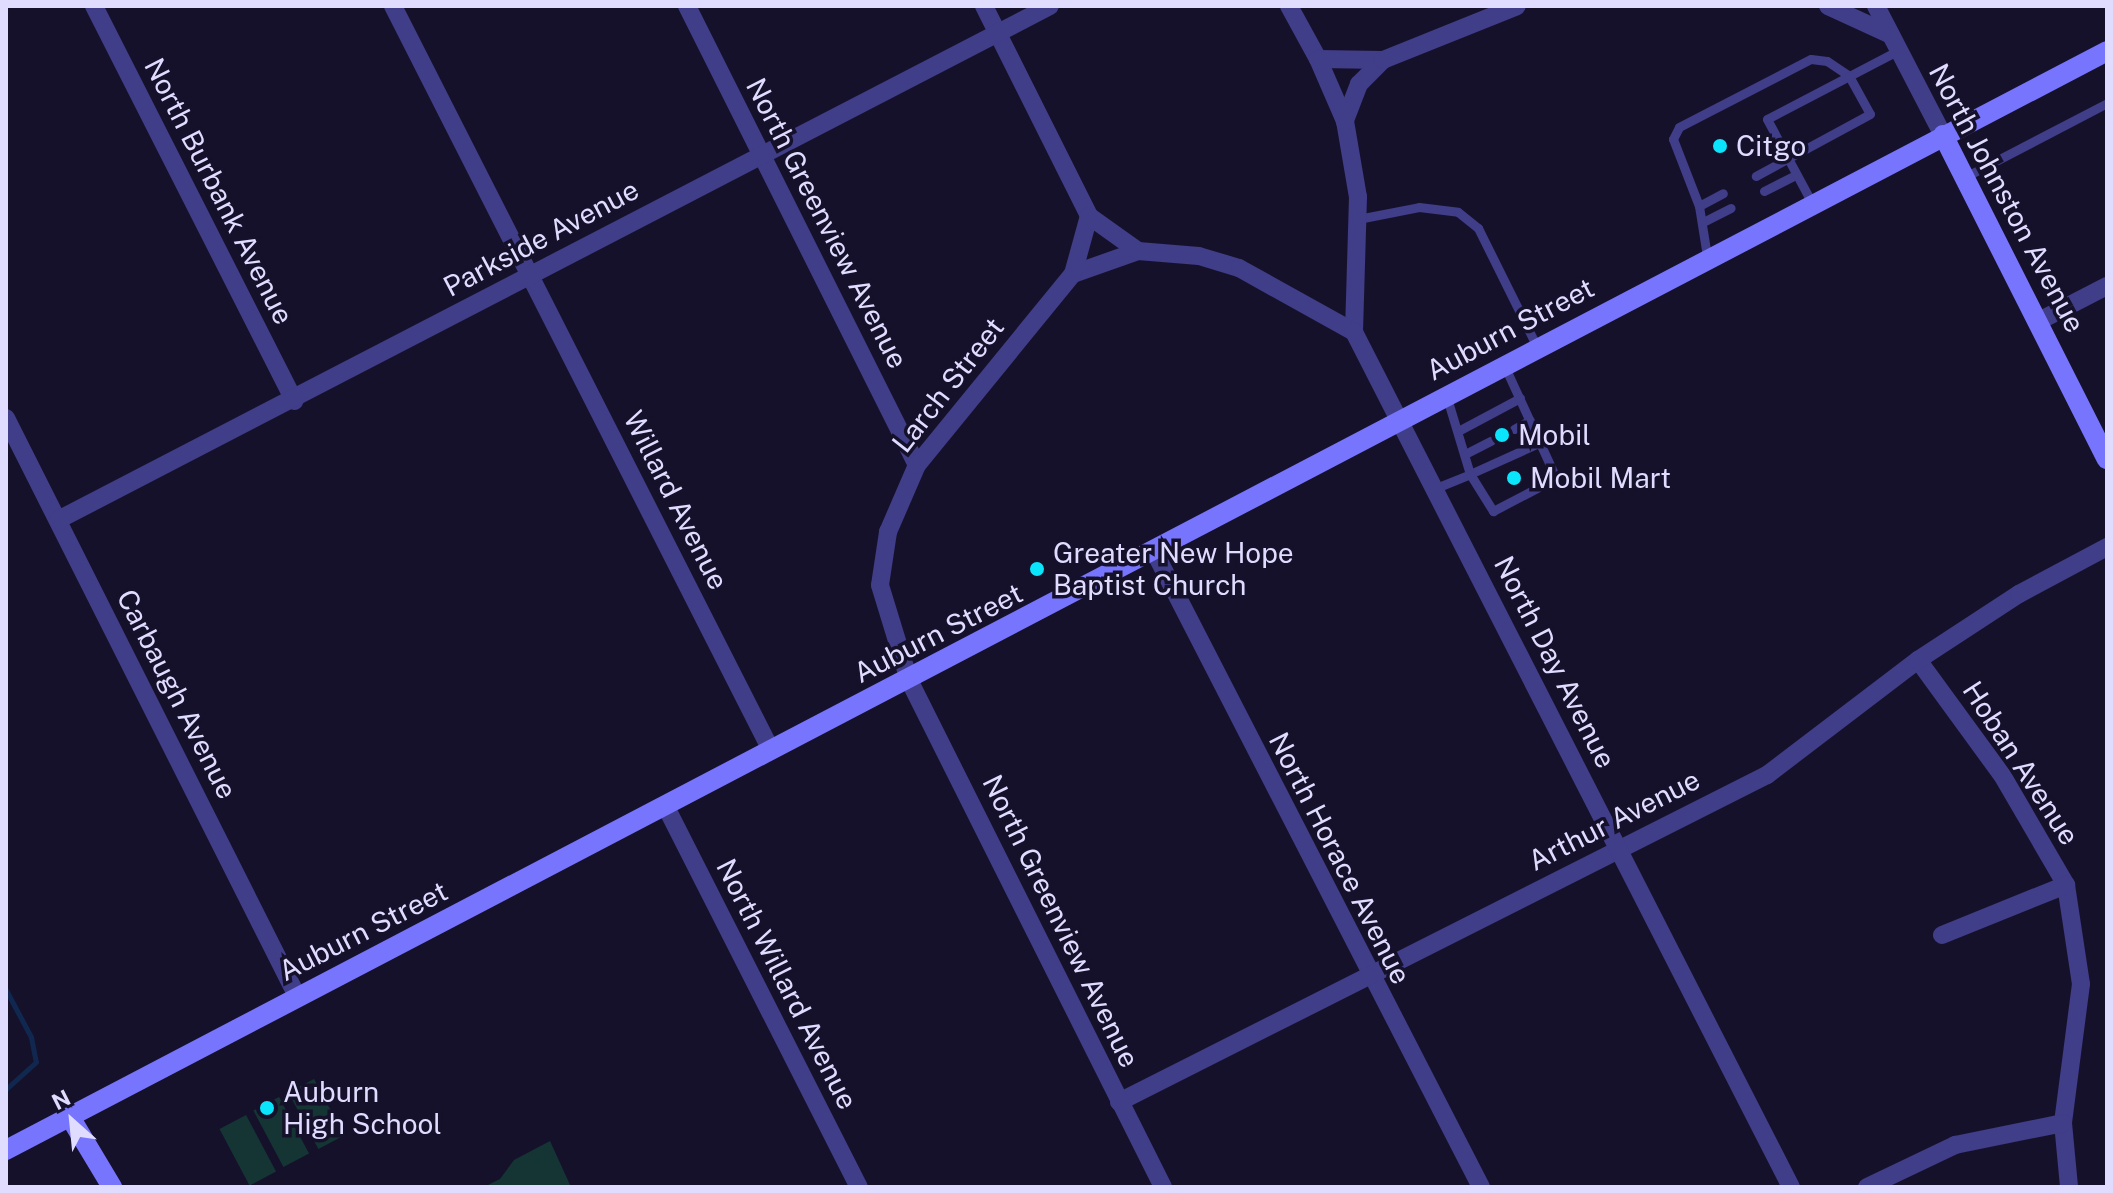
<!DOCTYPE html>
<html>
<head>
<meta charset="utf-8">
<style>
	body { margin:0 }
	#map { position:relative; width:2113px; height:1193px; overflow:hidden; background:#16112b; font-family:"Public Sans",sans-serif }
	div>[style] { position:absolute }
	.green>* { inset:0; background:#143534; transform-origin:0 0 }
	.stream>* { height:5px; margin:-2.5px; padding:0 2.5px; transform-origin:2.5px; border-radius:2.5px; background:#102850 }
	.lane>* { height:9px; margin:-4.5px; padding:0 4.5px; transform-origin:4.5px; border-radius:4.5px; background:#403d89 }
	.street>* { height:18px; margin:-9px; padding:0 9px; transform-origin:9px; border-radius:9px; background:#403d89 }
	.secondary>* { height:20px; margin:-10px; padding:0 10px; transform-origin:10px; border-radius:10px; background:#7774fd }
	.dots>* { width:22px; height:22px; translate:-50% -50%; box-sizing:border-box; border:4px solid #16112b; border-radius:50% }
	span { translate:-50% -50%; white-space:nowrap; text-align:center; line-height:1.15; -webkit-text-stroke:7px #16112b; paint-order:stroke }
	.poi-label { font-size:28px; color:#dfdcff }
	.left { translate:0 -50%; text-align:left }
	.street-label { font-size:28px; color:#dfdcff }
	.frame { position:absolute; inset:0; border:8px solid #dfdcff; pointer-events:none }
	.north { position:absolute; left:32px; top:1081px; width:80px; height:80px; -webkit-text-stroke:6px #16112b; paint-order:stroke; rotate:333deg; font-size:22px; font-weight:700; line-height:32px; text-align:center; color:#dfdcff }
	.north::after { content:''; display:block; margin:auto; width:28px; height:36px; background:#dfdcff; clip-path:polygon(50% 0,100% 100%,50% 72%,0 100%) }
</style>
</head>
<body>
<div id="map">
	<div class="green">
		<i style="left:314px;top:1079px;width:64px;height:29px;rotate:62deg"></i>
		<i style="left:279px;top:1097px;width:64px;height:29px;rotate:62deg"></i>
		<i style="left:246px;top:1115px;width:64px;height:30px;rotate:62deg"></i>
		<i style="clip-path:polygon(550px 1141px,571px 1187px,484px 1187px,500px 1179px,514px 1160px)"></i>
	</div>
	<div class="stream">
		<i style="left:6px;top:990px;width:53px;rotate:62deg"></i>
		<i style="left:31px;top:1037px;width:25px;rotate:79deg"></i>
		<i style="left:36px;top:1062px;width:40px;rotate:138deg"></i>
	</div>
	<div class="lane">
		<i style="left:1965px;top:177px;width:160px;rotate:-27.5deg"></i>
		<i style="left:1764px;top:191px;width:36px;rotate:-27deg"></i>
		<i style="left:1812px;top:203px;width:95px;rotate:-118.2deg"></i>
		<i style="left:1767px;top:119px;width:149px;rotate:-27.6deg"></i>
		<i style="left:1699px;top:206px;width:27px;rotate:-28deg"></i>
		<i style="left:1358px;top:219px;width:62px;rotate:-11.1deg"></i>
		<i style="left:1419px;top:207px;width:39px;rotate:7deg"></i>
		<i style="left:1458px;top:212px;width:26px;rotate:39deg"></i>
		<i style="left:1478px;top:228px;width:133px;rotate:63.6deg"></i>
		<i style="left:1703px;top:222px;width:31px;rotate:-27deg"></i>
		<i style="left:1707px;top:256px;width:51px;rotate:-99.1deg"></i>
		<i style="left:1699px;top:206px;width:72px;rotate:-111.2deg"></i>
		<i style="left:1673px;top:139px;width:13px;rotate:-63deg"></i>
		<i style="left:1679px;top:127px;width:148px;rotate:-27.3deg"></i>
		<i style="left:1811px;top:59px;width:16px;rotate:7deg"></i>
		<i style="left:1827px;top:61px;width:27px;rotate:34deg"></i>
		<i style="left:1849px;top:76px;width:43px;rotate:61.1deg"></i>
		<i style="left:1870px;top:114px;width:130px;rotate:151.5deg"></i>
		<i style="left:1447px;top:398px;width:79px;rotate:73.2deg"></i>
		<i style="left:1470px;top:474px;width:78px;rotate:-24.3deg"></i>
		<i style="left:1514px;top:429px;width:18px;rotate:-29deg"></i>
		<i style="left:1460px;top:430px;width:68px;rotate:-28.1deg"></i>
		<i style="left:1465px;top:454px;width:29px;rotate:-27deg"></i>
		<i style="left:1436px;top:488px;width:37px;rotate:-22deg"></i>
		<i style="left:1470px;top:474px;width:44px;rotate:58.1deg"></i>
		<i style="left:1493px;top:511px;width:71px;rotate:-27.6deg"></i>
		<i style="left:1556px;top:478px;width:122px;rotate:-114.7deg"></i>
	</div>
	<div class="street">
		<i style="left:94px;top:6px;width:443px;rotate:63.1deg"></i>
		<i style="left:393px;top:6px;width:835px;rotate:63.07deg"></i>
		<i style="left:687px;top:6px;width:513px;rotate:63.39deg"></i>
		<i style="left:984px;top:6px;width:235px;rotate:63.4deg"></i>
		<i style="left:1289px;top:6px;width:60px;rotate:61.3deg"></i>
		<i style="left:1318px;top:59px;width:65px;rotate:0.9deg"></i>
		<i style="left:1383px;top:60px;width:34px;rotate:135deg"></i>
		<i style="left:1359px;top:84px;width:40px;rotate:111deg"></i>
		<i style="left:1345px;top:121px;width:77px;rotate:80.3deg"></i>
		<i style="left:1358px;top:197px;width:135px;rotate:91.7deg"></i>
		<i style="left:1828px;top:6px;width:69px;rotate:24.7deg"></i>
		<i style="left:1876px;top:6px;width:145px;rotate:62.6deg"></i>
		<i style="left:1318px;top:59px;width:68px;rotate:66.5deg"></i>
		<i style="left:1383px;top:60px;width:144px;rotate:-21.9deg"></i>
		<i style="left:1073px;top:274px;width:69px;rotate:-19.5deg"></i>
		<i style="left:2041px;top:320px;width:74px;rotate:-27.3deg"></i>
		<i style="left:6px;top:418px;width:647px;rotate:63.28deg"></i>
		<i style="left:58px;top:520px;width:1117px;rotate:-27.39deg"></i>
		<i style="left:1154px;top:551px;width:715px;rotate:62.79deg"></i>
		<i style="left:1918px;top:660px;width:142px;rotate:53.9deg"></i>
		<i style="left:2002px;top:775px;width:127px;rotate:59.8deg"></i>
		<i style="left:2066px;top:885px;width:100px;rotate:81.4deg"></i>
		<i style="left:2081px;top:984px;width:140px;rotate:97.4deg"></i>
		<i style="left:2063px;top:1123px;width:64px;rotate:84.6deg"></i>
		<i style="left:666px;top:807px;width:426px;rotate:63.1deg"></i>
		<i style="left:1942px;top:935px;width:134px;rotate:-22deg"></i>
		<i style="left:1119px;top:1102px;width:726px;rotate:-26.78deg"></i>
		<i style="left:1767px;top:775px;width:190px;rotate:-37.3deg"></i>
		<i style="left:1918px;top:660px;width:121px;rotate:-33.2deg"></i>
		<i style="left:2019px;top:594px;width:100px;rotate:-28.1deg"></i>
		<i style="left:1163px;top:1187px;width:567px;rotate:-116.61deg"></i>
		<i style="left:909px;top:680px;width:99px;rotate:-107deg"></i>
		<i style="left:880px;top:585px;width:54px;rotate:-81.4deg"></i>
		<i style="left:888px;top:532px;width:73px;rotate:-66.6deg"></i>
		<i style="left:917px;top:465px;width:247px;rotate:-50.8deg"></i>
		<i style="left:1073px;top:274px;width:60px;rotate:-74.6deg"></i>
		<i style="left:1089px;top:216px;width:60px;rotate:35.5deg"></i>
		<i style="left:1138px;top:251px;width:61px;rotate:4.7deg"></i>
		<i style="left:1199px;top:256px;width:42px;rotate:16.7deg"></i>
		<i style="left:1239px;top:268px;width:132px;rotate:29.1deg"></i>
		<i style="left:1354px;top:332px;width:960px;rotate:62.93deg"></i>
		<i style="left:1867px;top:1187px;width:98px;rotate:-25.5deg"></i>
		<i style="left:1955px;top:1145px;width:110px;rotate:-11.5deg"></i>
	</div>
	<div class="secondary">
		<i style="left:1943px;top:135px;width:363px;rotate:63.2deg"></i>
		<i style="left:70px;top:1117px;width:82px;rotate:59deg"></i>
		<i style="left:6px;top:1150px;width:2371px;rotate:-27.61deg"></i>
	</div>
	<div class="dots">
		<i style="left:1720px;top:146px;background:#0ae5fc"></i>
		<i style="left:1502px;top:435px;background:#0ae5fc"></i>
		<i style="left:1514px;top:478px;background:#0ae5fc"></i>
		<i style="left:1037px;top:569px;background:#0ae5fc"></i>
		<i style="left:267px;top:1108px;background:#0ae5fc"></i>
	</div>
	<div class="poi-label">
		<span class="left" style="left:1736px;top:146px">Citgo</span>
		<span class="left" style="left:1518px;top:435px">Mobil</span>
		<span class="left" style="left:1530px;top:478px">Mobil Mart</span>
		<span class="left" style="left:1053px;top:569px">Greater New Hope<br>Baptist Church</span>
		<span class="left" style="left:283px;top:1108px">Auburn<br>High School</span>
	</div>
	<div class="street-label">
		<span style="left:219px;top:191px;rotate:63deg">North Burbank Avenue</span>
		<span style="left:2007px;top:198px;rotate:62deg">North Johnston Avenue</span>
		<span style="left:827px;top:223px;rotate:63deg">North Greenview Avenue</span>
		<span style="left:541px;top:238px;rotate:-28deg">Parkside Avenue</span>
		<span style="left:1510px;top:329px;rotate:-28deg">Auburn Street</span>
		<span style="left:948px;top:385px;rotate:-52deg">Larch Street</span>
		<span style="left:676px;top:500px;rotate:63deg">Willard Avenue</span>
		<span style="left:938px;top:633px;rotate:-27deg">Auburn Street</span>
		<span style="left:1555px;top:662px;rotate:63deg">North Day Avenue</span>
		<span style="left:177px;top:694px;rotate:63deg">Carbaugh Avenue</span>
		<span style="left:2021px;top:763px;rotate:57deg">Hoban Avenue</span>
		<span style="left:1614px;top:820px;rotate:-27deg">Arthur Avenue</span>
		<span style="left:1340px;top:858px;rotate:63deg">North Horace Avenue</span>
		<span style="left:1061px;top:921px;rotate:64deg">North Greenview Avenue</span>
		<span style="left:363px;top:931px;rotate:-27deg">Auburn Street</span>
		<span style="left:787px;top:984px;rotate:63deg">North Willard Avenue</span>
	</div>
	<div class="frame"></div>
	<div class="north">N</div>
</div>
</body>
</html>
